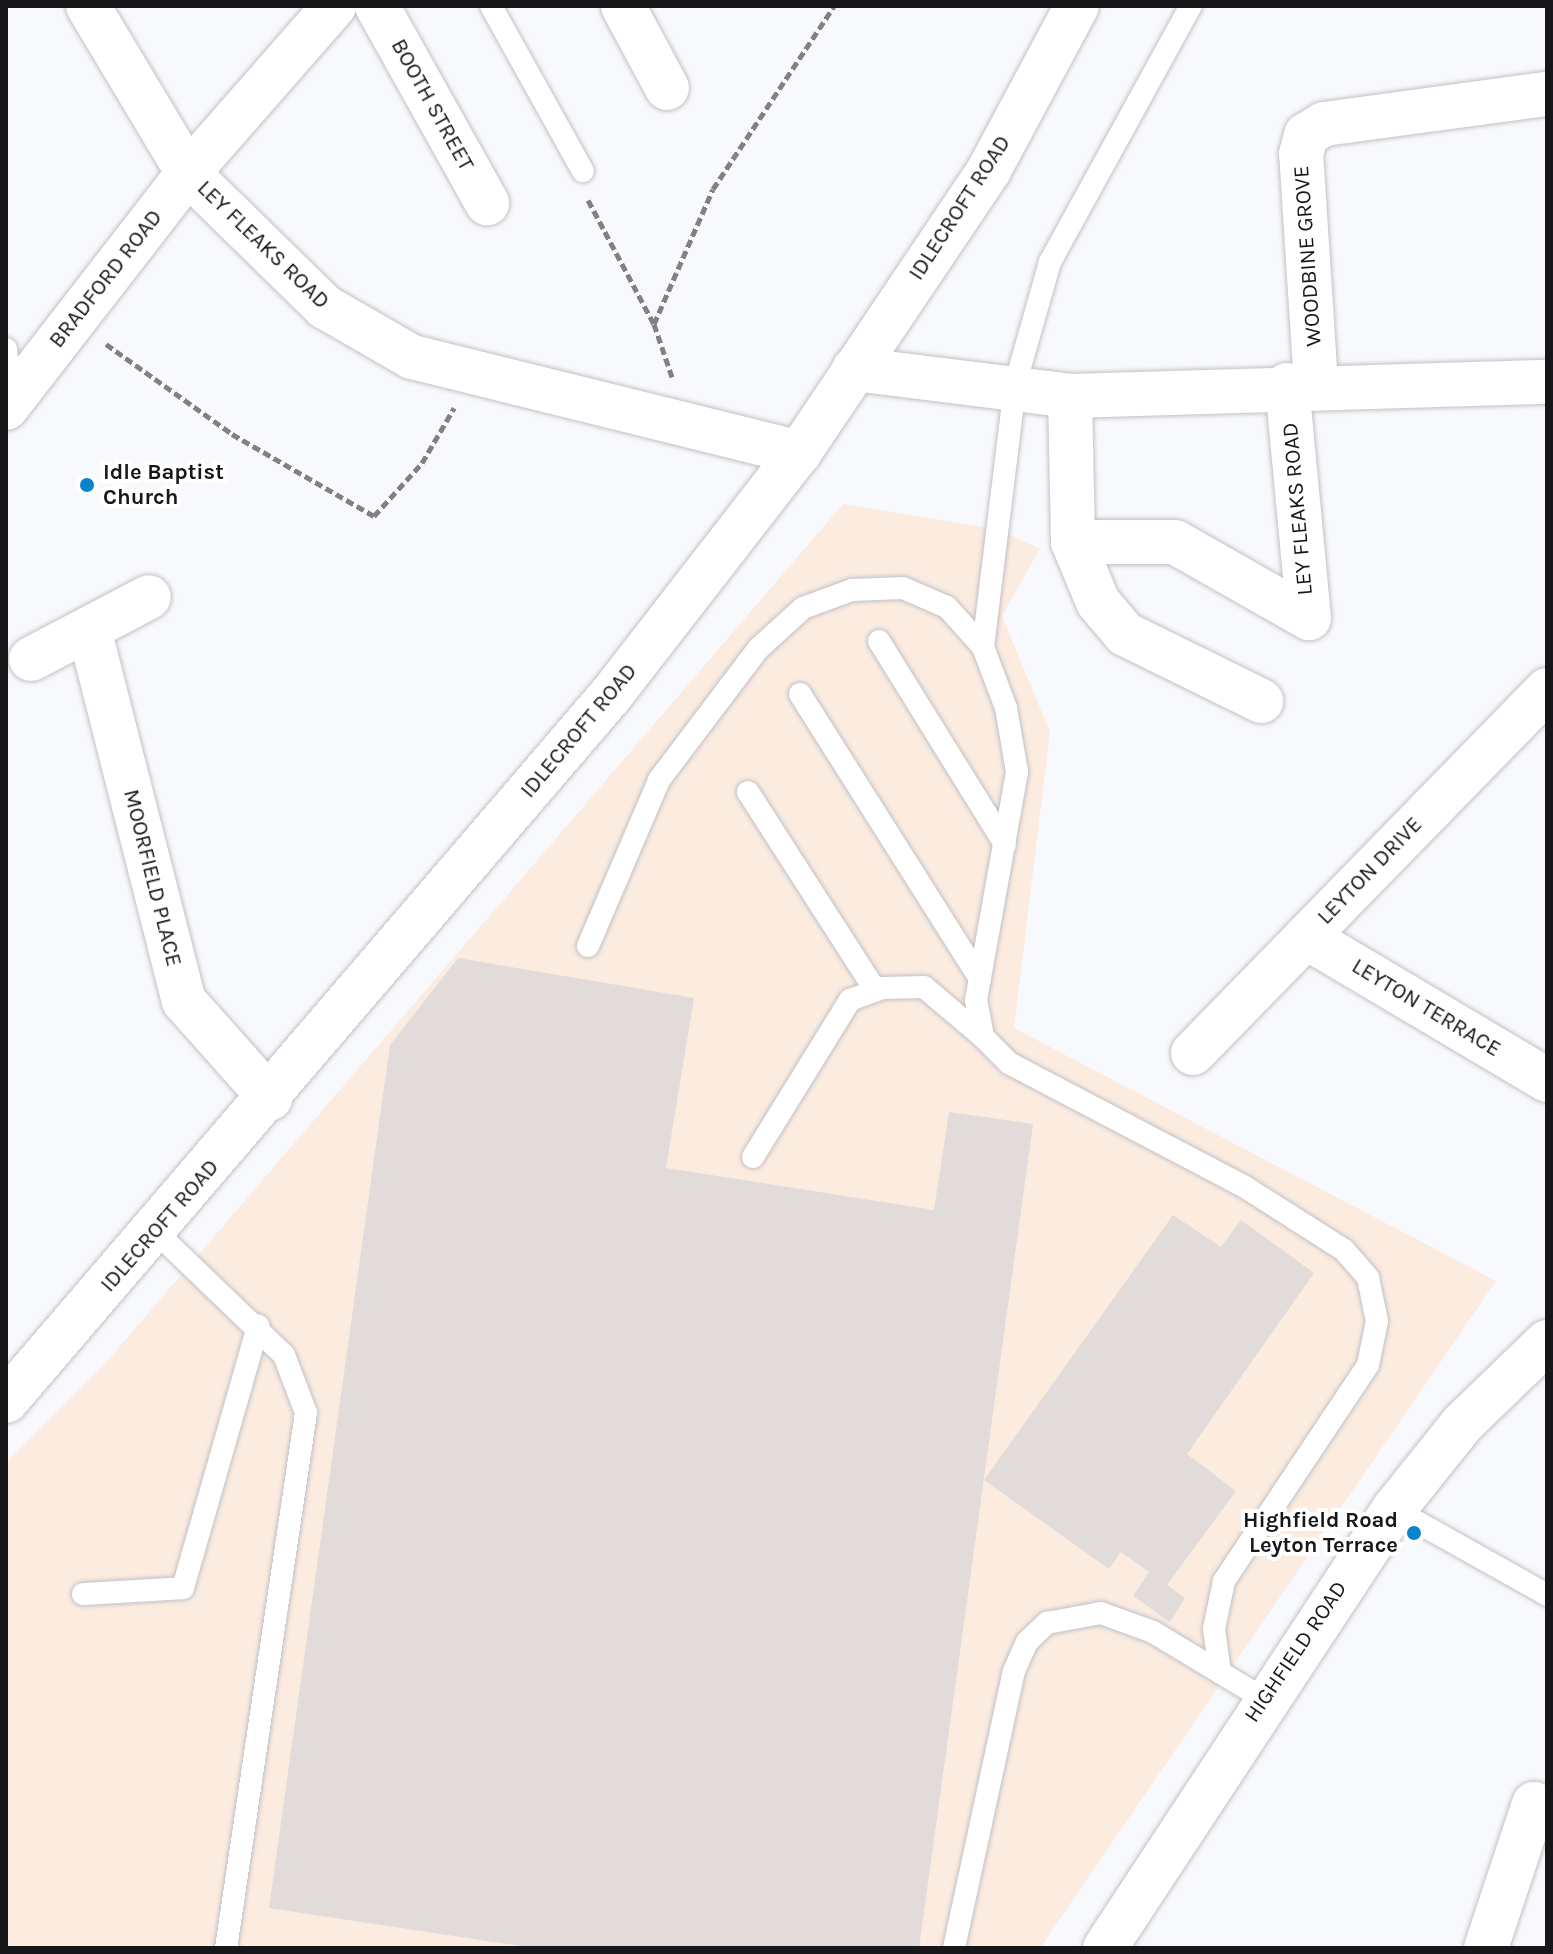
<!DOCTYPE html>
<html>
<head>
<meta charset="utf-8">
<style>
	body { margin:0 }
	#map { position:relative; width:1553px; height:1954px; overflow:hidden; background:#f8f9fd; font-family:Karla,sans-serif }
	div>[style] { position:absolute }
	.industrial>* { inset:0; background:#fcece0 }
	.building>* { inset:0; background:#e1dbda }
	.path>* { height:5px; margin-top:-2.5px; transform-origin:0; background:repeating-linear-gradient(90deg,#818184 0 8px,transparent 0 12px) }
	.roads { filter:drop-shadow(0 0 2px #c1c1c6) drop-shadow(0 0 2px #c1c1c6) }
	.service>* { height:22px; margin:-11px; padding:0 11px; transform-origin:11px; border-radius:11px; background:#fff }
	.minor>* { height:44px; margin:-22px; padding:0 22px; transform-origin:22px; border-radius:22px; background:#fff }
	.tertiary>* { height:44px; margin:-22px; padding:0 22px; transform-origin:22px; border-radius:22px; background:#fff }
	.dots>* { width:22px; height:22px; translate:-50% -50%; box-sizing:border-box; border:4px solid #fff; border-radius:50% }
	span { translate:-50% -50%; white-space:nowrap; text-align:center; line-height:1.15; -webkit-text-stroke:8px #fff; paint-order:stroke }
	.street-label { font-size:22px; color:#171719 }
	.poi-label { font-size:22px; color:#171719; font-weight:700 }
	.left { translate:0 -50%; text-align:left }
	.right { translate:-100% -50%; text-align:right }
	.frame { position:absolute; inset:0; border:8px solid #171719; pointer-events:none }
</style>
</head>
<body>
<div id="map">
	<div class="industrial">
		<i style="clip-path:polygon(843px 504px,997px 529px,1040px 549px,1002px 616px,1050px 732px,1014px 1028px,1496px 1281px,1040px 1948px,6px 1948px,6px 1463px,103px 1366px)"></i>
	</div>
	<div class="building">
		<i style="clip-path:polygon(458px 958px,694px 998px,666px 1168px,934px 1210px,949px 1112px,1033px 1124px,919px 1948px,534px 1948px,269px 1908px,390px 1045px)"></i>
		<i style="clip-path:polygon(1173px 1215px,1221px 1247px,1241px 1220px,1314px 1273px,1187px 1454px,1236px 1491px,1167px 1585px,1185px 1598px,1170px 1622px,1133px 1596px,1149px 1572px,1121px 1552px,1109px 1569px,984px 1480px)"></i>
	</div>
	<div class="path">
		<i style="left:588px;top:200px;width:140px;rotate:62deg"></i>
		<i style="left:654px;top:324px;width:56px;rotate:71.2deg"></i>
		<i style="left:654px;top:324px;width:147px;rotate:-66.4deg"></i>
		<i style="left:713px;top:189px;width:219px;rotate:-56.5deg"></i>
		<i style="left:106px;top:344px;width:155px;rotate:35.5deg"></i>
		<i style="left:232px;top:434px;width:164px;rotate:30deg"></i>
		<i style="left:374px;top:516px;width:72px;rotate:-47.8deg"></i>
		<i style="left:422px;top:463px;width:64px;rotate:-59.8deg"></i>
	</div>
	<div class="roads">
		<div class="service">
			<i style="left:491px;top:6px;width:189px;rotate:60.9deg"></i>
			<i style="left:6px;top:349px;width:51px;rotate:84.4deg"></i>
			<i style="left:879px;top:641px;width:239px;rotate:58.2deg"></i>
			<i style="left:983px;top:647px;width:264px;rotate:-83deg"></i>
			<i style="left:1015px;top:385px;width:128px;rotate:-74.1deg"></i>
			<i style="left:1050px;top:262px;width:292px;rotate:-61.2deg"></i>
			<i style="left:800px;top:694px;width:337px;rotate:57.7deg"></i>
			<i style="left:748px;top:792px;width:235px;rotate:57.3deg"></i>
			<i style="left:588px;top:946px;width:181px;rotate:-66.8deg"></i>
			<i style="left:659px;top:780px;width:164px;rotate:-52.9deg"></i>
			<i style="left:758px;top:649px;width:61px;rotate:-42.3deg"></i>
			<i style="left:803px;top:608px;width:52px;rotate:-20.2deg"></i>
			<i style="left:852px;top:590px;width:51px;rotate:-2.2deg"></i>
			<i style="left:903px;top:588px;width:48px;rotate:23.4deg"></i>
			<i style="left:947px;top:607px;width:54px;rotate:48deg"></i>
			<i style="left:983px;top:647px;width:65px;rotate:69.3deg"></i>
			<i style="left:1006px;top:708px;width:65px;rotate:80.2deg"></i>
			<i style="left:1017px;top:772px;width:232px;rotate:100.2deg"></i>
			<i style="left:976px;top:1000px;width:38px;rotate:79deg"></i>
			<i style="left:983px;top:1037px;width:37px;rotate:45deg"></i>
			<i style="left:1009px;top:1063px;width:267px;rotate:27.7deg"></i>
			<i style="left:1245px;top:1187px;width:117px;rotate:32.5deg"></i>
			<i style="left:1344px;top:1250px;width:37px;rotate:49deg"></i>
			<i style="left:1368px;top:1278px;width:44px;rotate:78.2deg"></i>
			<i style="left:1377px;top:1321px;width:45px;rotate:101.6deg"></i>
			<i style="left:1368px;top:1365px;width:260px;rotate:123.7deg"></i>
			<i style="left:1224px;top:1581px;width:49px;rotate:101.8deg"></i>
			<i style="left:1214px;top:1629px;width:44px;rotate:82.2deg"></i>
			<i style="left:753px;top:1157px;width:185px;rotate:-58.3deg"></i>
			<i style="left:850px;top:1000px;width:35px;rotate:-20deg"></i>
			<i style="left:883px;top:988px;width:41px;rotate:-1.4deg"></i>
			<i style="left:924px;top:987px;width:76px;rotate:40.2deg"></i>
			<i style="left:156px;top:1232px;width:178px;rotate:43.9deg"></i>
			<i style="left:284px;top:1355px;width:62px;rotate:69.2deg"></i>
			<i style="left:306px;top:1413px;width:541px;rotate:98.5deg"></i>
			<i style="left:1394px;top:1509px;width:176px;rotate:29.3deg"></i>
			<i style="left:83px;top:1594px;width:100px;rotate:-3.4deg"></i>
			<i style="left:183px;top:1588px;width:273px;rotate:-74deg"></i>
			<i style="left:954px;top:1948px;width:283px;rotate:-77.8deg"></i>
			<i style="left:1014px;top:1671px;width:32px;rotate:-66deg"></i>
			<i style="left:1027px;top:1642px;width:28px;rotate:-44deg"></i>
			<i style="left:1047px;top:1623px;width:55px;rotate:-10.5deg"></i>
			<i style="left:1101px;top:1613px;width:55px;rotate:20.1deg"></i>
			<i style="left:1153px;top:1632px;width:130px;rotate:31.1deg"></i>
		</div>
		<div class="minor">
			<i style="left:88px;top:6px;width:195px;rotate:59.1deg"></i>
			<i style="left:188px;top:173px;width:192px;rotate:44.4deg"></i>
			<i style="left:325px;top:307px;width:100px;rotate:29.9deg"></i>
			<i style="left:412px;top:357px;width:399px;rotate:13.9deg"></i>
			<i style="left:377px;top:6px;width:226px;rotate:60.8deg"></i>
			<i style="left:623px;top:6px;width:93px;rotate:61.8deg"></i>
			<i style="left:854px;top:369px;width:218px;rotate:7.1deg"></i>
			<i style="left:1070px;top:396px;width:477px;rotate:-1.7deg"></i>
			<i style="left:1316px;top:384px;width:230px;rotate:-93.7deg"></i>
			<i style="left:1301px;top:154px;width:20px;rotate:-75deg"></i>
			<i style="left:1306px;top:135px;width:21px;rotate:-31deg"></i>
			<i style="left:1324px;top:124px;width:225px;rotate:-7.7deg"></i>
			<i style="left:1070px;top:396px;width:146px;rotate:88.8deg"></i>
			<i style="left:1073px;top:542px;width:102px"></i>
			<i style="left:1175px;top:542px;width:154px;rotate:29.6deg"></i>
			<i style="left:1309px;top:618px;width:234px;rotate:-95.4deg"></i>
			<i style="left:6px;top:408px;width:297px;rotate:-52.2deg"></i>
			<i style="left:188px;top:173px;width:222px;rotate:-48.8deg"></i>
			<i style="left:1073px;top:542px;width:65px;rotate:67.4deg"></i>
			<i style="left:1098px;top:602px;width:42px;rotate:49.8deg"></i>
			<i style="left:1125px;top:634px;width:152px;rotate:26.2deg"></i>
			<i style="left:89px;top:629px;width:384px;rotate:75.7deg"></i>
			<i style="left:184px;top:1001px;width:130px;rotate:48.4deg"></i>
			<i style="left:31px;top:659px;width:133px;rotate:-27.7deg"></i>
			<i style="left:1306px;top:937px;width:280px;rotate:30.7deg"></i>
			<i style="left:1193px;top:1053px;width:507px;rotate:-45.72deg"></i>
			<i style="left:1486px;top:1948px;width:152px;rotate:-71.6deg"></i>
		</div>
		<div class="tertiary">
			<i style="left:6px;top:1401px;width:930px;rotate:-49.41deg"></i>
			<i style="left:611px;top:695px;width:306px;rotate:-52.2deg"></i>
			<i style="left:799px;top:453px;width:341px;rotate:-56.1deg"></i>
			<i style="left:989px;top:170px;width:186px;rotate:-61.8deg"></i>
			<i style="left:1105px;top:1948px;width:526px;rotate:-56.64deg"></i>
			<i style="left:1394px;top:1509px;width:109px;rotate:-51.3deg"></i>
			<i style="left:1462px;top:1424px;width:118px;rotate:-44deg"></i>
		</div>
	</div>
	<div class="dots">
		<i style="left:87px;top:485px;background:#0983cb"></i>
		<i style="left:1414px;top:1533px;background:#0983cb"></i>
	</div>
	<div class="street-label">
		<span style="left:432px;top:105px;rotate:61deg">BOOTH STREET</span>
		<span style="left:960px;top:208px;rotate:-57deg">IDLECROFT ROAD</span>
		<span style="left:263px;top:245px;rotate:44deg">LEY FLEAKS ROAD</span>
		<span style="left:1308px;top:256px;rotate:-94deg">WOODBINE GROVE</span>
		<span style="left:106px;top:279px;rotate:-52deg">BRADFORD ROAD</span>
		<span style="left:1298px;top:509px;rotate:-95deg">LEY FLEAKS ROAD</span>
		<span style="left:579px;top:731px;rotate:-50deg">IDLECROFT ROAD</span>
		<span style="left:1370px;top:871px;rotate:-46deg">LEYTON DRIVE</span>
		<span style="left:152px;top:878px;rotate:76deg">MOORFIELD PLACE</span>
		<span style="left:1426px;top:1008px;rotate:31deg">LEYTON TERRACE</span>
		<span style="left:160px;top:1226px;rotate:-49deg">IDLECROFT ROAD</span>
		<span style="left:1296px;top:1652px;rotate:-56deg">HIGHFIELD ROAD</span>
	</div>
	<div class="poi-label">
		<span class="left" style="left:103px;top:485px">Idle Baptist<br>Church</span>
		<span class="right" style="left:1398px;top:1533px">Highfield Road<br>Leyton Terrace</span>
	</div>
	<div class="frame"></div>
</div>
</body>
</html>
